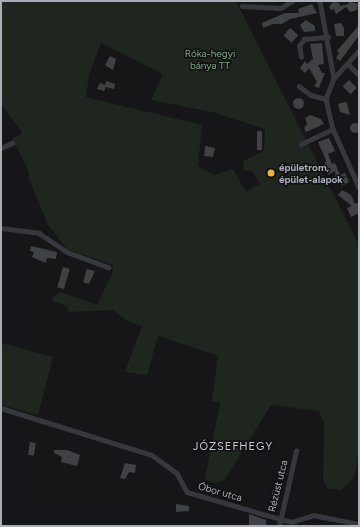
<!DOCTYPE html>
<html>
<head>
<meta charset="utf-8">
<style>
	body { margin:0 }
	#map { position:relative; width:360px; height:527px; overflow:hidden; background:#161618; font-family:Figtree,sans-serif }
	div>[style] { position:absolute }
	.green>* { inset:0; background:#1e261f }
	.building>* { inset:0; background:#404145; transform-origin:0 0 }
	.round { border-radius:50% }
	.minor>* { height:4.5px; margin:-2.25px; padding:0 2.25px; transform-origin:2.25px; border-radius:2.25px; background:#37383d }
	.dots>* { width:11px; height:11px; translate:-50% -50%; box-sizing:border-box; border:2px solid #111113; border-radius:50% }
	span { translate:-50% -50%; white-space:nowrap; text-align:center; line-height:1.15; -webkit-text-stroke:3px #111113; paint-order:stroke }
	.park-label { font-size:10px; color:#7fa381 }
	.poi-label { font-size:10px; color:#a8adb8; font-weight:700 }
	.left { translate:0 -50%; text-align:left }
	.street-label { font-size:10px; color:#a8adb8 }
	.neighbourhood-label { font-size:11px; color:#c9ccd4; letter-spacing:1px }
	.frame { position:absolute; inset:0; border:2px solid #a8adb8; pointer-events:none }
</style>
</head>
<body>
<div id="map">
	<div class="green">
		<i style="clip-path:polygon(evenodd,1px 1px,236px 1px,359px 245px,359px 453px,354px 478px,341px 490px,327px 488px,323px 479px,324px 423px,319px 411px,271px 405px,224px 481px,214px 483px,205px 479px,220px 403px,212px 401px,218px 356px,158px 336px,147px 375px,125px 372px,142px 326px,125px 320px,113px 310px,69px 312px,66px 305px,54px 302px,52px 298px,61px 292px,97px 305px,113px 272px,112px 265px,67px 249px,48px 225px,29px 178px,29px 172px,12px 138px,19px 136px,22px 132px,1px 104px,1px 1px,101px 43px,163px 74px,151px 100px,212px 112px,265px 129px,264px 151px,243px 161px,244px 171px,252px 171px,260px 184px,246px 192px,233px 169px,214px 175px,198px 166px,202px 125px,86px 97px,89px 75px,101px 43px)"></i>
		<i style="clip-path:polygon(1px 343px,53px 357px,38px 415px,1px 405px)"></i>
	</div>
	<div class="building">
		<i style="clip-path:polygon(348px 1px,358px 4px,357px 10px,350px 12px,346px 7px,336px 14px,334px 9px,331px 10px,329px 7px,333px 2px,339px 3px,340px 6px,349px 4px)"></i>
		<i style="clip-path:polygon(312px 4px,317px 13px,290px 19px,282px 24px,273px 24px,263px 28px,262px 23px,285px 13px,299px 13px,298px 9px)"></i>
		<i style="clip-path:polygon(306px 20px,315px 26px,315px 31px,304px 32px,300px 25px)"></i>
		<i style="clip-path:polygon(341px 23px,344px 28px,344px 36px,336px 36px,334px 24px)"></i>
		<i style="clip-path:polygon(359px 25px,358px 37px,340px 61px,336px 58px,339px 53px,337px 51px)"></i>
		<i style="left:290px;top:28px;width:11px;height:10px;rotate:41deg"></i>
		<i style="clip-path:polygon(322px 43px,324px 64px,318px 65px,322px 73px,325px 73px,319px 88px,314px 86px,317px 82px,309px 68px,305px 73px,300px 68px,305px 61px,307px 64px,313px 59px,310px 44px)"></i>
		<i style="clip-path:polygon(110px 56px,116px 59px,113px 70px,105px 65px)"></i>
		<i style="left:349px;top:80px;width:11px;height:9px;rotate:45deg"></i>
		<i style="clip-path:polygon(106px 81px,115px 84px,114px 89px,106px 87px,104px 91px,97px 89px,100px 83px,105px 85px)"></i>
		<i class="round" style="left:292.5px;top:97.5px;width:11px;height:11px"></i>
		<i style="clip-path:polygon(345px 102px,347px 103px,350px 115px,340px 112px,338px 104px)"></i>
		<i style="clip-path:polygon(310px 115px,321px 119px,324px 124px,306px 132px,304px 128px,307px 124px,305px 118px)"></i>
		<i class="round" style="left:350px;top:123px;width:10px;height:10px"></i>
		<i style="left:257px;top:131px;width:5px;height:19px"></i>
		<i style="clip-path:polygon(329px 138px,335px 151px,328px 154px,332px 164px,335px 163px,340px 175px,345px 173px,349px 182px,342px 186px,340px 183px,336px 183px,335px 171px,328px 175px,324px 166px,326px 160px,318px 142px)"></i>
		<i style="clip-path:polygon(205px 146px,215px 148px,213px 157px,204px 156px)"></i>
		<i style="clip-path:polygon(342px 190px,351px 195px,355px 204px,359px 202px,359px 213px,351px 217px,347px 208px,352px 206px,338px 195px)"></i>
		<i style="clip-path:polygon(31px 246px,57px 252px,56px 259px,47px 258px,46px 263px,32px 257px,34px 252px,30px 251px)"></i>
		<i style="left:63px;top:267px;width:7px;height:21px;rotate:16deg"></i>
		<i style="clip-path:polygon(87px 269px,95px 271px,89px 284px,83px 282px)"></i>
		<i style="left:30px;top:442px;width:6px;height:13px;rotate:9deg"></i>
		<i style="clip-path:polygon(54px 450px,67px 450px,80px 455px,77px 466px,61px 462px,62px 457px,54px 453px)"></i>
		<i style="clip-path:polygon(125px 463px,136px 465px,135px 473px,129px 472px,125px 479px,120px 478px)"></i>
		<i style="clip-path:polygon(176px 504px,189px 506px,189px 511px,176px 512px)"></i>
		<i style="clip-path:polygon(249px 514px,266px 520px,266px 526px,249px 526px)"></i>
	</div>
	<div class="minor">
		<i style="left:320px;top:1px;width:79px;rotate:79.8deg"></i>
		<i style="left:242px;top:6px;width:39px;rotate:3deg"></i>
		<i style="left:281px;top:8px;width:13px;rotate:-32deg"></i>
		<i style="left:359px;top:51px;width:38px;rotate:132deg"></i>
		<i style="left:334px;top:79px;width:22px;rotate:112deg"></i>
		<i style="left:326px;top:99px;width:31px;rotate:77deg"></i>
		<i style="left:333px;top:129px;width:64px;rotate:65.9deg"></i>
		<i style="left:301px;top:57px;width:11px;rotate:-100deg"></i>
		<i style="left:299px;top:46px;width:9px;rotate:-54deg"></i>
		<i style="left:304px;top:39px;width:24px;rotate:-5deg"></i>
		<i style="left:348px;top:64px;width:16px;rotate:45deg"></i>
		<i style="left:299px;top:86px;width:15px;rotate:37deg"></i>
		<i style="left:311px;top:95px;width:16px;rotate:15deg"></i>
		<i style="left:301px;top:144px;width:35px;rotate:-25deg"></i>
		<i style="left:1px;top:148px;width:12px;rotate:-24deg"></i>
		<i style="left:1px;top:228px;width:38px;rotate:7deg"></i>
		<i style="left:39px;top:233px;width:34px;rotate:34deg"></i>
		<i style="left:67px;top:252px;width:44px;rotate:20.1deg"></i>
		<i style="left:1px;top:408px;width:158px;rotate:17.3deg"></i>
		<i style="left:152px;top:455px;width:31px;rotate:36deg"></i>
		<i style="left:177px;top:473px;width:21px;rotate:62deg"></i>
		<i style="left:187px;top:492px;width:101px;rotate:16.1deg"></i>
		<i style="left:284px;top:520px;width:8px;rotate:14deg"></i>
		<i style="left:292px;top:522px;width:22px;rotate:-18deg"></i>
		<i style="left:313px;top:515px;width:47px;rotate:11.1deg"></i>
		<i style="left:279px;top:526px;width:77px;rotate:-77.2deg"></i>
	</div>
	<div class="dots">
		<i style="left:271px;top:173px;background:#f2b134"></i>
	</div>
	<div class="park-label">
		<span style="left:210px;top:59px">Róka-hegyi<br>bánya TT</span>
	</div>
	<div class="poi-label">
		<span class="left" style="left:279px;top:173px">épületrom,<br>épület-alapok</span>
	</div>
	<div class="street-label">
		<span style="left:278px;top:486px;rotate:-76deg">Rézüst utca</span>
		<span style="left:220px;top:492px;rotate:16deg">Óbor utca</span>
	</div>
	<div class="neighbourhood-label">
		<span style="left:233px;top:447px">JÓZSEFHEGY</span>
	</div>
	<div class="frame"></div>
</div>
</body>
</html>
